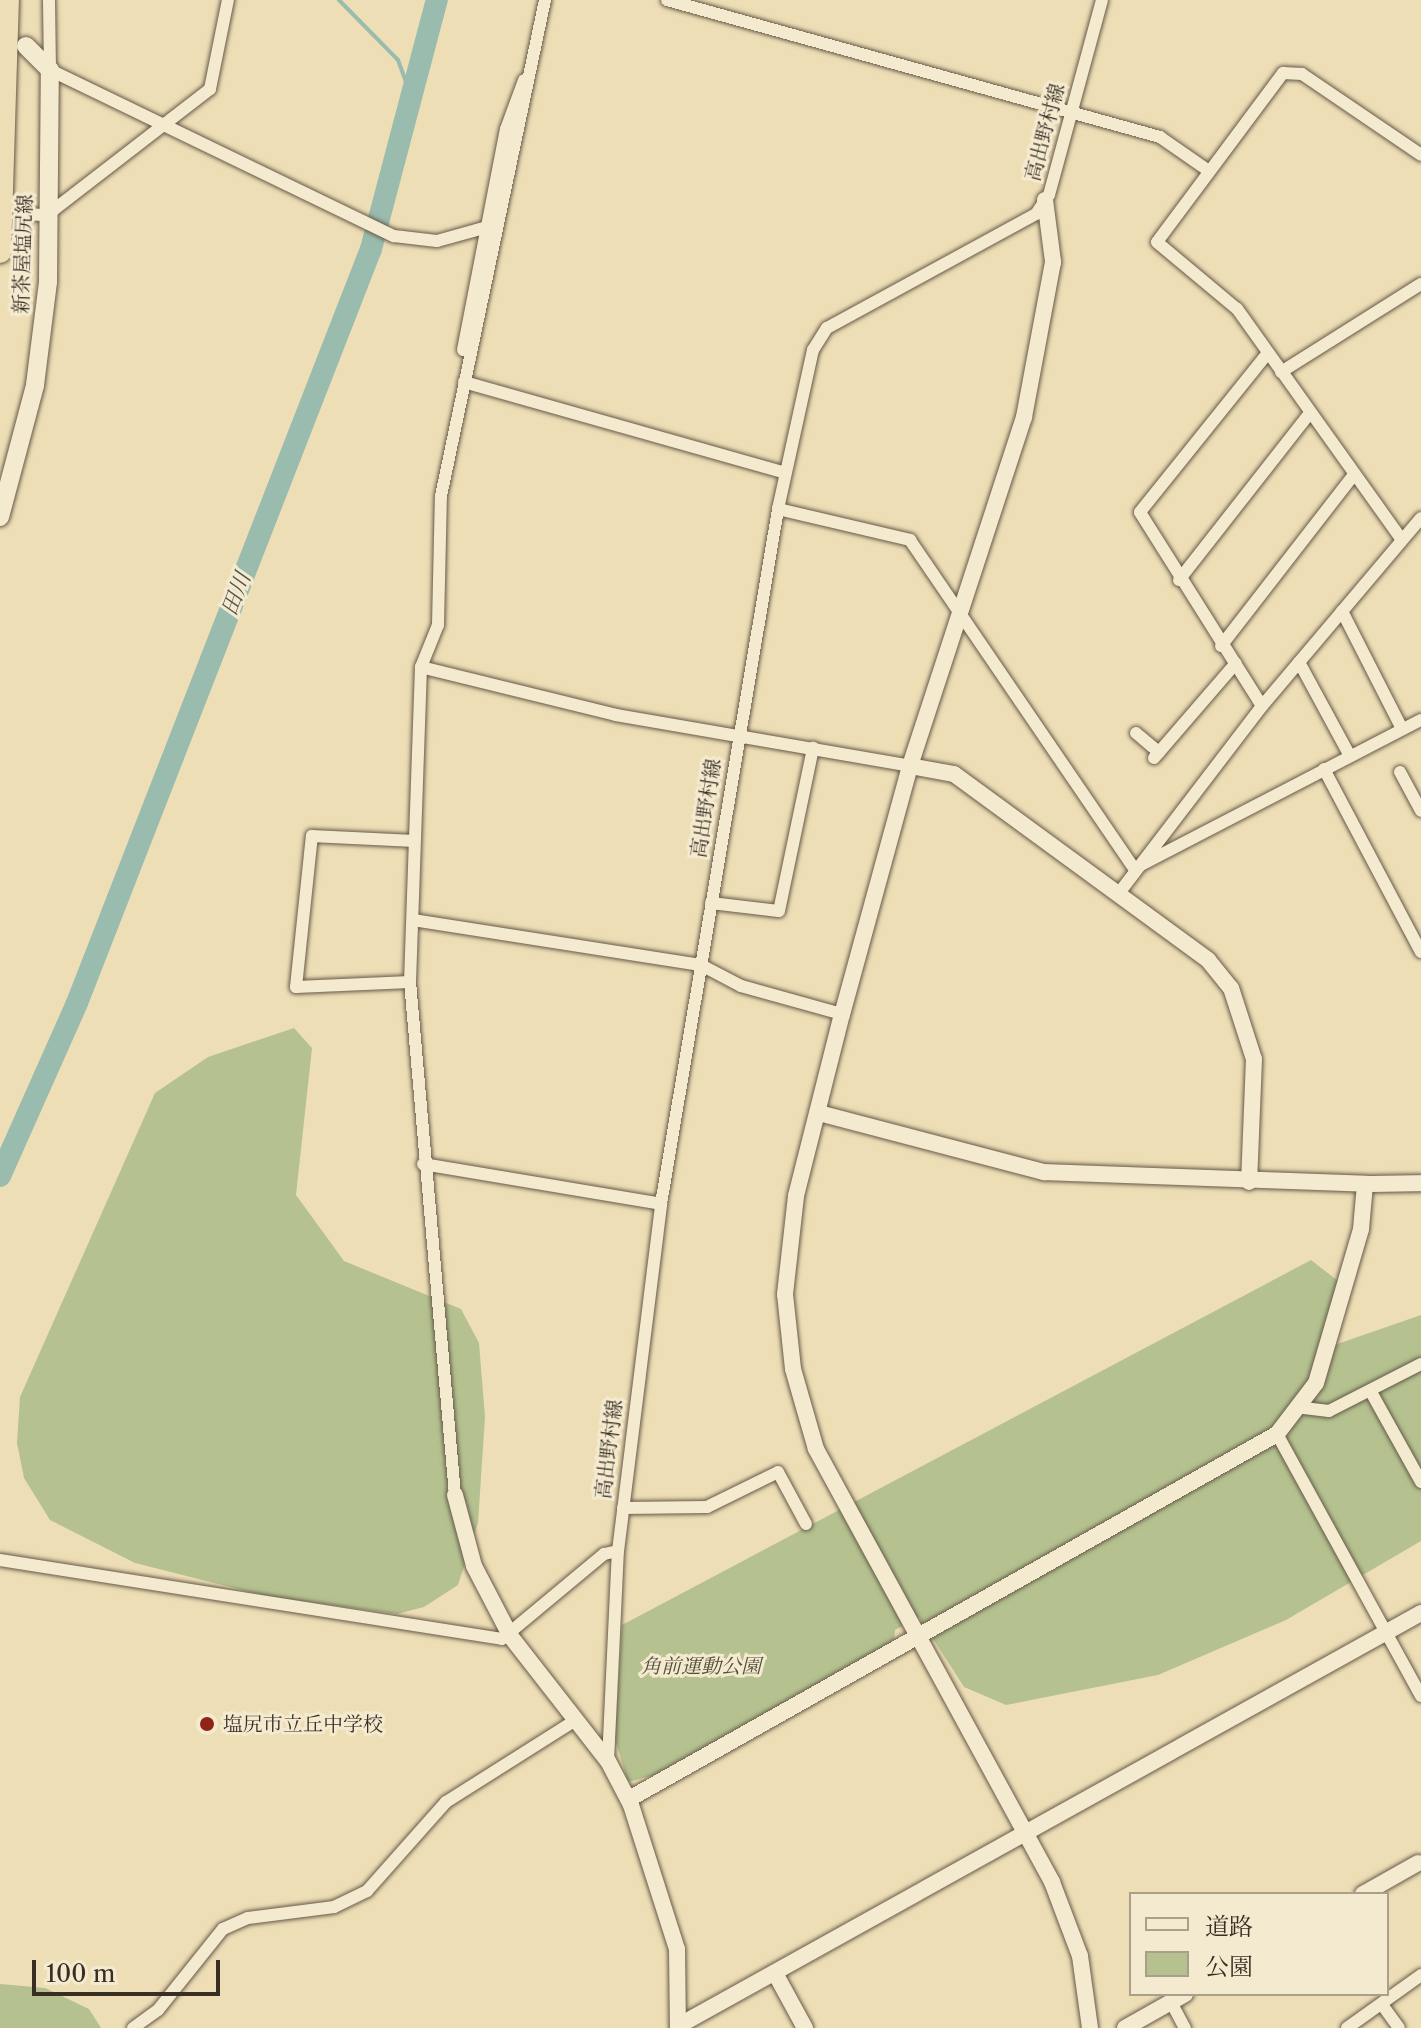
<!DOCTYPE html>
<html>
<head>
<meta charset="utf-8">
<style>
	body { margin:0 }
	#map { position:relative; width:1421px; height:2028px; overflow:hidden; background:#eedeb6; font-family:"Libre Caslon Text","Noto Serif JP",serif }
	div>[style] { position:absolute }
	.green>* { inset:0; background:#b5c290 }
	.stream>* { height:4px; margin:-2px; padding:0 2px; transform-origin:2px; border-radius:2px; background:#99bcaf }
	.river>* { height:22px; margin:-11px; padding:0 11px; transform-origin:11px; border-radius:11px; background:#99bcaf }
	.roads { filter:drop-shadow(0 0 2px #665a48) drop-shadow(0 0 2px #665a48) }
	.minor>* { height:12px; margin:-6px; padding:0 6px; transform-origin:6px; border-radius:6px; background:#f4ead0 }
	.tertiary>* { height:16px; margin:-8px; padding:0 8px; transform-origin:8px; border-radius:8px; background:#f4ead0 }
	.secondary>* { height:18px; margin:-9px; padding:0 9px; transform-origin:9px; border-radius:9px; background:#f4ead0 }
	.motorway>* { height:22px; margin:-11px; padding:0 11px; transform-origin:11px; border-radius:11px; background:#eedeb6 }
	.dots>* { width:22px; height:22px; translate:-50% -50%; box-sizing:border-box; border:4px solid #f4ead0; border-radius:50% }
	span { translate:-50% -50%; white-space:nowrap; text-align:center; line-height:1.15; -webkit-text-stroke:6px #f4ead0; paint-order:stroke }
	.street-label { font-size:20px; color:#392e24 }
	.park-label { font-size:20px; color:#524c3a; font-style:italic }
	.poi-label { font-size:20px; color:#392e24 }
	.left { translate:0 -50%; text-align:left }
	.water-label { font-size:22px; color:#515247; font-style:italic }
	.legend { position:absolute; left:1129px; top:1892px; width:260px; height:104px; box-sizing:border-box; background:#f4ead0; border:2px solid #a99f8b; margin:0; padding:10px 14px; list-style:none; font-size:24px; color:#392e24 }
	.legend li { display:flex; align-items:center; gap:16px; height:40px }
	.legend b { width:40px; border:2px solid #a99f8b }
	.scale { position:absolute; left:32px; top:1960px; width:188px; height:36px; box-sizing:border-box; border:4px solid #392e24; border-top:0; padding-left:10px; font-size:24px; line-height:28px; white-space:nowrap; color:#392e24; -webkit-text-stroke:6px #f4ead0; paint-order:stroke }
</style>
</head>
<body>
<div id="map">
	<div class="green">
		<i style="clip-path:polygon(294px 1028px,312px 1048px,296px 1195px,344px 1261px,461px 1309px,479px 1343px,485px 1417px,478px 1523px,458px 1585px,424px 1607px,397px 1614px,266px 1596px,135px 1563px,50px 1520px,24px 1478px,17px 1443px,20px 1397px,155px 1093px,208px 1057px)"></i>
		<i style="clip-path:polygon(1311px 1260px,1338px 1281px,1320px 1350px,1421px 1315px,1421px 1541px,1286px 1620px,1158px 1675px,1006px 1705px,964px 1687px,919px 1617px,895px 1630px,894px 1644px,658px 1774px,628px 1782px,615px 1739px,622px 1625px)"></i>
		<i style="clip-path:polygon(0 1984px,45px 1988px,89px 2009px,101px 2028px,0 2028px)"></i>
	</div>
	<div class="stream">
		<i style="left:339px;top:0;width:84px;rotate:45.5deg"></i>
		<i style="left:398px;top:60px;width:35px;rotate:70deg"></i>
	</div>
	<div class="river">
		<i style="left:0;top:1176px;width:189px;rotate:-66deg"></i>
		<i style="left:77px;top:1003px;width:809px;rotate:-68.7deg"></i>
		<i style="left:371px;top:249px;width:258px;rotate:-75.2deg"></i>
	</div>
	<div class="roads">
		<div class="minor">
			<i style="left:49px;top:0;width:70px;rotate:89.2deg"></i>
			<i style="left:50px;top:70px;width:382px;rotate:25.8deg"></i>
			<i style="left:394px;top:236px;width:43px;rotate:6.6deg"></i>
			<i style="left:437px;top:241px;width:49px;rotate:-15.5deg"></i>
			<i style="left:667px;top:0;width:512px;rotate:15.53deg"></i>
			<i style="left:1160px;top:137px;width:56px;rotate:34.8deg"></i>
			<i style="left:25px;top:214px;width:22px;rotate:3deg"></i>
			<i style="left:47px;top:215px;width:206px;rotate:-37.7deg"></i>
			<i style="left:210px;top:89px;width:91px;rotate:-78.6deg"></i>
			<i style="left:463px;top:350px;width:225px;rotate:-79deg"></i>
			<i style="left:506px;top:129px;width:52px;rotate:-69.8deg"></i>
			<i style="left:1281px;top:372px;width:165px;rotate:-32.2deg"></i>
			<i style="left:464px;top:382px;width:334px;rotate:15.8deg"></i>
			<i style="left:778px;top:509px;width:136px;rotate:13.2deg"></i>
			<i style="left:910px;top:540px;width:397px;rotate:55.7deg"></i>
			<i style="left:1402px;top:540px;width:284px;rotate:-125.5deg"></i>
			<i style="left:1237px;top:309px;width:104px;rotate:-140.1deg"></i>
			<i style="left:1157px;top:242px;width:211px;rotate:-53.3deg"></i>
			<i style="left:1283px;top:73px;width:19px;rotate:3deg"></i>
			<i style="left:1302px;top:74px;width:144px;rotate:34.2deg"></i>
			<i style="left:1179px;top:580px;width:212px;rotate:-51.9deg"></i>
			<i style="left:1342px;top:611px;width:132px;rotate:63deg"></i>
			<i style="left:1221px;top:646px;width:215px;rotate:-52.2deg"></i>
			<i style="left:1299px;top:662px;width:107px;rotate:61.5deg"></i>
			<i style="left:421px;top:667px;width:201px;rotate:13.8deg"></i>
			<i style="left:616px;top:715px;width:298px;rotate:9.8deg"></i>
			<i style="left:1262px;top:706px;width:229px;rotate:-122.2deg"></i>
			<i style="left:1140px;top:512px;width:204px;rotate:-51.2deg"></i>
			<i style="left:1136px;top:733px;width:30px;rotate:40deg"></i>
			<i style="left:1154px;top:758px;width:125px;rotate:-49.2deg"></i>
			<i style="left:1324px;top:769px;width:207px;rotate:62.1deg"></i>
			<i style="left:1400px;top:772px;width:44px;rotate:61.7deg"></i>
			<i style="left:1141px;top:865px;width:315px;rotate:-27.4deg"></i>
			<i style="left:1119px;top:893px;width:235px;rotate:-52.6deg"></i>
			<i style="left:1262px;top:706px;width:246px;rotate:-49.8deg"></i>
			<i style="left:711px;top:903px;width:68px;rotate:6.7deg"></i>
			<i style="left:779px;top:911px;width:167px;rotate:-78.2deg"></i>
			<i style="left:413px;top:920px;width:291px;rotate:8.9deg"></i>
			<i style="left:701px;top:965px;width:45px;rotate:27.7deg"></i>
			<i style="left:741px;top:986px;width:105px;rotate:15.5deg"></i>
			<i style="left:410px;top:982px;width:114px;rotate:177.5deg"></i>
			<i style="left:296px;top:987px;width:152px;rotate:-84deg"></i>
			<i style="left:312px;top:836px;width:102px;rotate:2.8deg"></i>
			<i style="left:423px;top:1164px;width:241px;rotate:9.5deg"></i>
			<i style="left:1371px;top:1392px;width:103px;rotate:60.9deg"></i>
			<i style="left:1304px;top:1408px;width:25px;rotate:7deg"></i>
			<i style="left:1329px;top:1411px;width:103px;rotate:-27.1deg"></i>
			<i style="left:1277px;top:1434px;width:299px;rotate:61.2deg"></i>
			<i style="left:455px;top:1495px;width:515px;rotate:-95.01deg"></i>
			<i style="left:410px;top:982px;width:315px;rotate:-88deg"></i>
			<i style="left:421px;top:667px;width:45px;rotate:-68deg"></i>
			<i style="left:438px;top:625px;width:129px;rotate:-88.7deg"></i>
			<i style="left:441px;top:496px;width:507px;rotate:-78.16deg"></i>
			<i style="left:623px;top:1508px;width:84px;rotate:-0.7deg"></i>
			<i style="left:707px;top:1507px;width:79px;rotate:-26.2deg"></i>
			<i style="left:778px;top:1472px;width:59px;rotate:61.7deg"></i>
			<i style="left:0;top:1560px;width:508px;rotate:8.94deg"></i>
			<i style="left:502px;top:1639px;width:133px;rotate:-39.8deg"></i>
			<i style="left:604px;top:1554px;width:14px;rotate:-12deg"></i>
			<i style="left:608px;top:1761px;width:210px;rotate:-87.3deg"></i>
			<i style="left:618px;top:1551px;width:350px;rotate:-82.9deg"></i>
			<i style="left:661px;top:1204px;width:705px;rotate:-80.44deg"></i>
			<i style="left:778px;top:509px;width:163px;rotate:-77.6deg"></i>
			<i style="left:813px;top:350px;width:26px;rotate:-58deg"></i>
			<i style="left:827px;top:328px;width:238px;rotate:-28.6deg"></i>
			<i style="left:1036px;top:214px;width:23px;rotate:-56deg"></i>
			<i style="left:1049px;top:195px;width:202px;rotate:-74.8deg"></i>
			<i style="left:1171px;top:2002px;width:30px;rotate:62deg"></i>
			<i style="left:1383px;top:2006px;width:27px;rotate:54deg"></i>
			<i style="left:133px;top:2028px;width:31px;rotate:-36deg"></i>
			<i style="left:158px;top:2010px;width:104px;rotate:-51.3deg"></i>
			<i style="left:223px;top:1929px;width:27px;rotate:-24deg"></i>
			<i style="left:248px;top:1918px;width:87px;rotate:-7.3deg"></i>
			<i style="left:334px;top:1907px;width:37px;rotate:-26deg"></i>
			<i style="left:367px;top:1891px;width:119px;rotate:-48.4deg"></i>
			<i style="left:446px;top:1802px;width:148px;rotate:-32.3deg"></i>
			<i style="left:1347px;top:2028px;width:91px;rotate:-35.6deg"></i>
		</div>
		<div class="tertiary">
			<i style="left:1045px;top:200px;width:63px;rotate:82.6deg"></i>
			<i style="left:1053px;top:262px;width:158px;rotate:100.6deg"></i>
			<i style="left:1024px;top:417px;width:367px;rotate:108.1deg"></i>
			<i style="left:910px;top:766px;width:257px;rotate:105.3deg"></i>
			<i style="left:842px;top:1014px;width:188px;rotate:104.2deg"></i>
			<i style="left:796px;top:1196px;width:99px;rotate:96.4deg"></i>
			<i style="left:785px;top:1294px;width:75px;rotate:83.9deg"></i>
			<i style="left:793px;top:1369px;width:83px;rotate:74deg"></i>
			<i style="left:816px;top:1449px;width:493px;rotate:61.4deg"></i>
			<i style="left:1052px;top:1882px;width:79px;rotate:69.3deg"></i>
			<i style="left:1080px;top:1956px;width:73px;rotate:82.1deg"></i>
			<i style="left:910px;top:766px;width:45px;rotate:10.3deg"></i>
			<i style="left:954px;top:774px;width:315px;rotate:36.2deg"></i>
			<i style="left:1208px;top:960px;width:36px;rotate:51deg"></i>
			<i style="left:1231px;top:988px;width:75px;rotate:72.1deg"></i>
			<i style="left:1254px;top:1059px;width:123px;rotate:92.3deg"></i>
			<i style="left:819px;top:1113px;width:233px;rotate:14.7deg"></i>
			<i style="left:1044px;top:1172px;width:321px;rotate:2.1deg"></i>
			<i style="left:455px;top:1495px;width:73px;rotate:75deg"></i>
			<i style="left:474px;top:1566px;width:80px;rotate:62.5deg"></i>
			<i style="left:511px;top:1637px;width:157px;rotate:52deg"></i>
			<i style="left:608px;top:1761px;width:50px;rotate:62.4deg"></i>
			<i style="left:631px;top:1805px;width:151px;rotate:72.3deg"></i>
			<i style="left:677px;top:1949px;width:79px;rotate:89.3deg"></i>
			<i style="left:629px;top:1799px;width:744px;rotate:-29.39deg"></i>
			<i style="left:1277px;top:1434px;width:64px;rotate:-52.6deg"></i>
			<i style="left:1316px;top:1383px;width:160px;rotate:-73.7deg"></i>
			<i style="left:1361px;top:1229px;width:45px;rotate:-84.9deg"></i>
			<i style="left:1365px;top:1184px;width:56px;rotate:-1deg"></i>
			<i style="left:1363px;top:1894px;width:63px;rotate:-29.4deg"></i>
			<i style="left:775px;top:1973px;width:63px;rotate:61.4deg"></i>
			<i style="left:678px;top:2026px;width:850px;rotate:-29.07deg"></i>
			<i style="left:1125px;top:2028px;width:69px;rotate:-29.5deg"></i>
		</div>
		<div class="secondary">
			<i style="left:0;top:517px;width:137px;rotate:-75.1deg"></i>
			<i style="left:35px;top:385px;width:104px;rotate:-82.8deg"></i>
			<i style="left:48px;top:282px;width:212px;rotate:-89.5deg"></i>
			<i style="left:50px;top:70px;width:34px;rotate:-135deg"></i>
		</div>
		<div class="motorway">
			<i style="left:0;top:252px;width:252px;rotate:-88.2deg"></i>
		</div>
	</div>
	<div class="dots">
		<i style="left:207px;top:1724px;background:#8f2418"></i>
	</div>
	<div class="street-label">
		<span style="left:1045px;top:132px;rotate:-75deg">高出野村線</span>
		<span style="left:23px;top:254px;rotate:-88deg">新茶屋塩尻線</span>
		<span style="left:706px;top:808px;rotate:-81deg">高出野村線</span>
		<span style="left:609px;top:1449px;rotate:-83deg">高出野村線</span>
	</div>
	<div class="park-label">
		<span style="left:701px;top:1666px">角前運動公園</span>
	</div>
	<div class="poi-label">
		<span class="left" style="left:223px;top:1724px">塩尻市立丘中学校</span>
	</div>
	<div class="water-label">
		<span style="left:236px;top:594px;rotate:-69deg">田川</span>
	</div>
	<ul class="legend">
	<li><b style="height:10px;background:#f4ead0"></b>道路</li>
	<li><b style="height:22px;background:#b5c290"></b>公園</li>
	</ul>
	<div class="scale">100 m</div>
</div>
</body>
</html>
